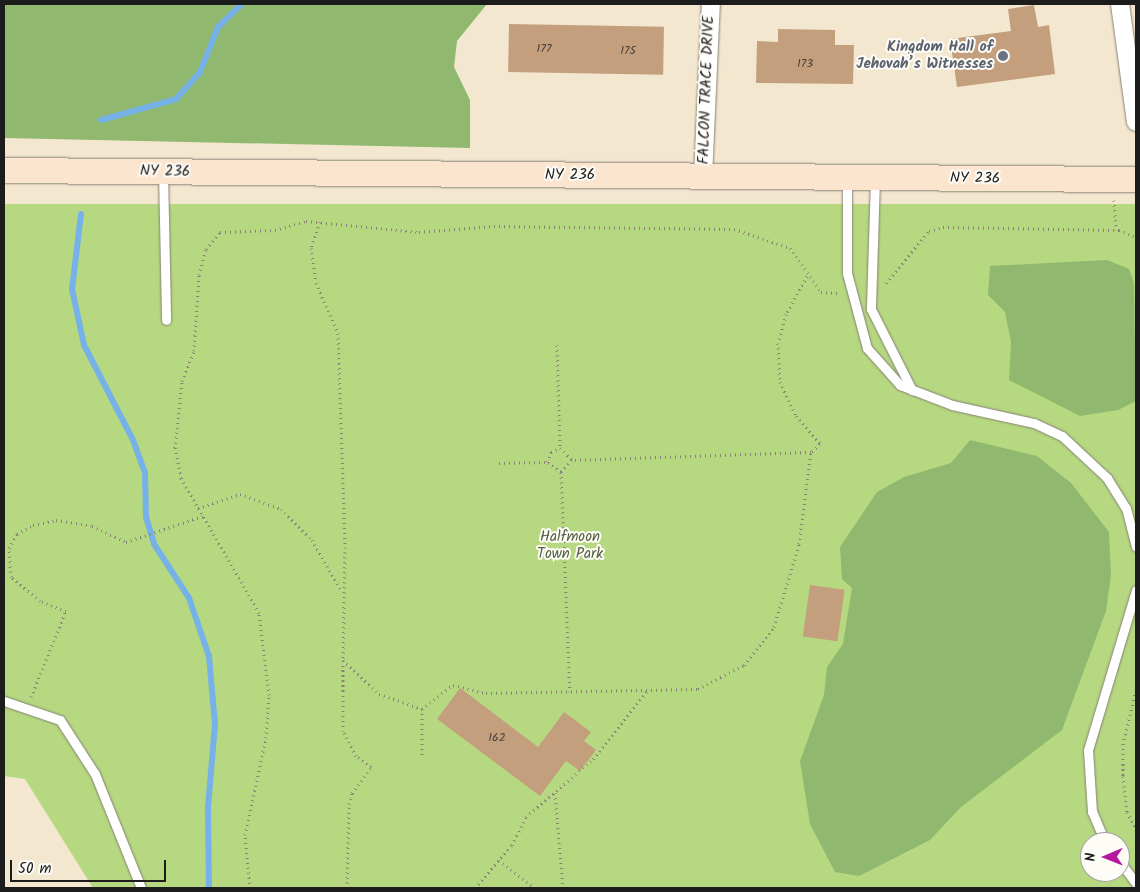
<!DOCTYPE html>
<html>
<head>
<meta charset="utf-8">
<style>
	body { margin:0 }
	#map { position:relative; width:1140px; height:892px; overflow:hidden; background:#f3e7cf; font-family:Kalam,sans-serif }
	div>[style] { position:absolute }
	.green>* { inset:0; background:#b6d880 }
	.forest>* { inset:0; background:#90b86e }
	.stream>* { height:6px; margin:-3px; padding:0 3px; transform-origin:3px; border-radius:3px; background:#76b2e8 }
	.building>* { inset:0; background:#c39f7e; transform-origin:0 0 }
	.path>* { height:3px; margin-top:-1.5px; transform-origin:0; background:repeating-linear-gradient(90deg,#888276 0 1px,transparent 0 5px) }
	.roads { filter:drop-shadow(0 0 1px #888276) drop-shadow(0 0 1px #888276) }
	.service>* { height:9px; margin:-4.5px; padding:0 4.5px; transform-origin:4.5px; border-radius:4.5px; background:#fff }
	.minor>* { height:18px; margin:-9px; padding:0 9px; transform-origin:9px; border-radius:9px; background:#fff }
	.secondary>* { height:25px; margin:-12.5px; padding:0 12.5px; transform-origin:12.5px; border-radius:12.5px; background:#fce5cf }
	.dots>* { width:14px; height:14px; translate:-50% -50%; box-sizing:border-box; border:2px solid #fdfcf7; border-radius:50% }
	span { translate:-50% -50%; white-space:nowrap; text-align:center; line-height:1.15; -webkit-text-stroke:4px #fdfcf7; paint-order:stroke }
	.number-label { font-size:12px; color:#463d34 }
	.number-label span { -webkit-text-stroke-width:0 }
	.worship-label { font-size:15px; color:#5b616d; font-weight:700 }
	.right { translate:-100% -50%; text-align:right }
	.street-label { font-size:15px; color:#1c1c1c }
	.park-label { font-size:15px; color:#525e3f }
	.frame { position:absolute; inset:0; border:5px solid #1c1c1c; pointer-events:none }
	.north { position:absolute; left:1080px; top:832px; width:50px; height:50px; box-sizing:border-box; background:#fdfcf7; border:1px solid #a3a29f; border-radius:50%; rotate:269deg; font-size:14px; font-weight:700; line-height:20px; text-align:center; color:#1c1c1c }
	.north::after { content:''; display:block; margin:auto; width:18px; height:22px; background:#b5179e; clip-path:polygon(50% 0,100% 100%,50% 72%,0 100%) }
	.scale { position:absolute; left:10px; top:860px; width:156px; height:22px; box-sizing:border-box; border:2px solid #1c1c1c; border-top:0; padding-left:6px; font-size:15px; line-height:18px; white-space:nowrap; color:#1c1c1c; -webkit-text-stroke:4px #fdfcf7; paint-order:stroke }
</style>
</head>
<body>
<div id="map">
	<div class="green">
		<i style="clip-path:polygon(evenodd,4px 204px,1136px 204px,1136px 888px,93px 888px,25px 779px,4px 776px,4px 204px,1090px 842px,1120px 842px,1120px 872px,1090px 872px,1090px 842px)"></i>
	</div>
	<div class="forest">
		<i style="clip-path:polygon(4px 4px,487px 4px,457px 41px,454px 67px,470px 100px,470px 148px,4px 138px)"></i>
		<i style="clip-path:polygon(1107px 260px,1129px 269px,1134px 283px,1136px 401px,1118px 410px,1080px 416px,1009px 380px,1011px 342px,1005px 312px,988px 295px,990px 266px)"></i>
		<i style="clip-path:polygon(970px 440px,1037px 456px,1071px 483px,1109px 532px,1111px 575px,1106px 611px,1062px 730px,961px 807px,930px 840px,859px 876px,835px 872px,810px 824px,800px 761px,824px 695px,827px 667px,843px 644px,852px 588px,842px 579px,840px 547px,877px 492px,904px 477px,951px 463px)"></i>
	</div>
	<div class="stream">
		<i style="left:101px;top:120px;width:78px;rotate:-15.6deg"></i>
		<i style="left:176px;top:99px;width:36px;rotate:-48deg"></i>
		<i style="left:200px;top:72px;width:48px;rotate:-68.2deg"></i>
		<i style="left:218px;top:27px;width:33px;rotate:-44deg"></i>
		<i style="left:81px;top:214px;width:76px;rotate:96.8deg"></i>
		<i style="left:72px;top:289px;width:57px;rotate:77.9deg"></i>
		<i style="left:84px;top:345px;width:107px;rotate:62.7deg"></i>
		<i style="left:133px;top:440px;width:35px;rotate:70deg"></i>
		<i style="left:145px;top:473px;width:44px;rotate:88.7deg"></i>
		<i style="left:146px;top:517px;width:28px;rotate:73deg"></i>
		<i style="left:154px;top:544px;width:64px;rotate:57.1deg"></i>
		<i style="left:189px;top:598px;width:61px;rotate:71deg"></i>
		<i style="left:209px;top:656px;width:68px;rotate:85deg"></i>
		<i style="left:215px;top:724px;width:84px;rotate:94.8deg"></i>
		<i style="left:208px;top:808px;width:80px;rotate:89.3deg"></i>
	</div>
	<div class="building">
		<i style="clip-path:polygon(1034px 5px,1038px 27px,1049px 25px,1055px 74px,957px 87px,950px 39px,1011px 31px,1008px 9px)"></i>
		<i style="left:509px;top:24px;width:155px;height:48px;rotate:1deg"></i>
		<i style="clip-path:polygon(778px 29px,835px 30px,835px 45px,854px 45px,853px 84px,756px 83px,757px 41px,778px 42px)"></i>
		<i style="left:810px;top:585px;width:35px;height:52px;rotate:8deg"></i>
		<i style="clip-path:polygon(460px 688px,538px 747px,564px 712px,591px 732px,584px 741px,596px 750px,580px 771px,566px 761px,540px 796px,437px 719px)"></i>
	</div>
	<div class="path">
		<i style="left:1114px;top:200px;width:30px;rotate:86deg"></i>
		<i style="left:320px;top:222px;width:28px;rotate:109deg"></i>
		<i style="left:311px;top:248px;width:35px;rotate:82deg"></i>
		<i style="left:316px;top:283px;width:55px;rotate:66.3deg"></i>
		<i style="left:338px;top:333px;width:214px;rotate:88.1deg"></i>
		<i style="left:345px;top:547px;width:113px;rotate:91deg"></i>
		<i style="left:807px;top:276px;width:43px;rotate:118.9deg"></i>
		<i style="left:786px;top:314px;width:30px;rotate:105deg"></i>
		<i style="left:778px;top:343px;width:39px;rotate:87deg"></i>
		<i style="left:780px;top:382px;width:38px;rotate:65deg"></i>
		<i style="left:796px;top:416px;width:37px;rotate:49deg"></i>
		<i style="left:820px;top:444px;width:12px;rotate:138deg"></i>
		<i style="left:886px;top:283px;width:67px;rotate:-50.4deg"></i>
		<i style="left:929px;top:231px;width:15px;rotate:-16deg"></i>
		<i style="left:943px;top:227px;width:176px;rotate:1deg"></i>
		<i style="left:1119px;top:230px;width:18px;rotate:22deg"></i>
		<i style="left:557px;top:345px;width:103px;rotate:88.3deg"></i>
		<i style="left:499px;top:463px;width:48px;rotate:-1.2deg"></i>
		<i style="left:561px;top:472px;width:17px;rotate:-144deg"></i>
		<i style="left:547px;top:462px;width:11px;rotate:-68deg"></i>
		<i style="left:551px;top:452px;width:10px;rotate:-24deg"></i>
		<i style="left:560px;top:448px;width:17px;rotate:45deg"></i>
		<i style="left:572px;top:460px;width:16px;rotate:133deg"></i>
		<i style="left:561px;top:472px;width:220px;rotate:87.7deg"></i>
		<i style="left:198px;top:508px;width:44px;rotate:-18.4deg"></i>
		<i style="left:240px;top:494px;width:44px;rotate:20.1deg"></i>
		<i style="left:281px;top:509px;width:44px;rotate:45deg"></i>
		<i style="left:312px;top:540px;width:60px;rotate:60deg"></i>
		<i style="left:1136px;top:690px;width:56px;rotate:103.5deg"></i>
		<i style="left:1123px;top:744px;width:32px;rotate:90deg"></i>
		<i style="left:1123px;top:776px;width:36px;rotate:84deg"></i>
		<i style="left:1127px;top:812px;width:18px;rotate:61deg"></i>
		<i style="left:31px;top:697px;width:93px;rotate:-67.9deg"></i>
		<i style="left:66px;top:611px;width:28px;rotate:-159deg"></i>
		<i style="left:40px;top:601px;width:38px;rotate:-140deg"></i>
		<i style="left:11px;top:577px;width:29px;rotate:-94deg"></i>
		<i style="left:9px;top:548px;width:16px;rotate:-60deg"></i>
		<i style="left:17px;top:534px;width:18px;rotate:-29deg"></i>
		<i style="left:33px;top:525px;width:24px;rotate:-12deg"></i>
		<i style="left:56px;top:520px;width:36px;rotate:9deg"></i>
		<i style="left:92px;top:526px;width:38px;rotate:25deg"></i>
		<i style="left:126px;top:542px;width:81px;rotate:-18.7deg"></i>
		<i style="left:422px;top:709px;width:39px;rotate:-38deg"></i>
		<i style="left:453px;top:685px;width:34px;rotate:14deg"></i>
		<i style="left:486px;top:693px;width:212px;rotate:-1.1deg"></i>
		<i style="left:698px;top:689px;width:52px;rotate:-27.6deg"></i>
		<i style="left:744px;top:665px;width:48px;rotate:-51.7deg"></i>
		<i style="left:774px;top:627px;width:87px;rotate:-73.2deg"></i>
		<i style="left:799px;top:544px;width:93px;rotate:-82.6deg"></i>
		<i style="left:811px;top:452px;width:239px;rotate:178.1deg"></i>
		<i style="left:555px;top:793px;width:95px;rotate:85.2deg"></i>
		<i style="left:499px;top:860px;width:46px;rotate:37.9deg"></i>
		<i style="left:250px;top:888px;width:53px;rotate:-95.4deg"></i>
		<i style="left:245px;top:835px;width:99px;rotate:-77.8deg"></i>
		<i style="left:266px;top:738px;width:43px;rotate:-86deg"></i>
		<i style="left:269px;top:695px;width:83px;rotate:-97deg"></i>
		<i style="left:259px;top:613px;width:156px;rotate:-120deg"></i>
		<i style="left:181px;top:478px;width:31px;rotate:-101deg"></i>
		<i style="left:175px;top:448px;width:67px;rotate:-84deg"></i>
		<i style="left:182px;top:381px;width:32px;rotate:-68deg"></i>
		<i style="left:194px;top:351px;width:76px;rotate:-86.2deg"></i>
		<i style="left:199px;top:275px;width:27px;rotate:-75deg"></i>
		<i style="left:206px;top:249px;width:22px;rotate:-51deg"></i>
		<i style="left:220px;top:232px;width:55px;rotate:-2.1deg"></i>
		<i style="left:275px;top:230px;width:32px;rotate:-16deg"></i>
		<i style="left:306px;top:221px;width:114px;rotate:5.6deg"></i>
		<i style="left:419px;top:232px;width:75px;rotate:-4.6deg"></i>
		<i style="left:494px;top:226px;width:240px;rotate:0.7deg"></i>
		<i style="left:734px;top:229px;width:59px;rotate:18.7deg"></i>
		<i style="left:790px;top:248px;width:54px;rotate:54.8deg"></i>
		<i style="left:821px;top:292px;width:18px;rotate:3deg"></i>
		<i style="left:347px;top:888px;width:84px;rotate:-88.6deg"></i>
		<i style="left:349px;top:804px;width:11px;rotate:-75deg"></i>
		<i style="left:352px;top:793px;width:32px;rotate:-54deg"></i>
		<i style="left:371px;top:767px;width:19px;rotate:-144deg"></i>
		<i style="left:356px;top:756px;width:28px;rotate:-117deg"></i>
		<i style="left:343px;top:731px;width:71px;rotate:-90deg"></i>
		<i style="left:343px;top:660px;width:50px;rotate:43.4deg"></i>
		<i style="left:379px;top:694px;width:46px;rotate:19.2deg"></i>
		<i style="left:422px;top:709px;width:47px;rotate:90deg"></i>
		<i style="left:475px;top:888px;width:57px;rotate:-49.3deg"></i>
		<i style="left:512px;top:845px;width:31px;rotate:-63deg"></i>
		<i style="left:526px;top:817px;width:89px;rotate:-40.9deg"></i>
		<i style="left:593px;top:759px;width:88px;rotate:-51.4deg"></i>
	</div>
	<div class="roads">
		<div class="service">
			<i style="left:163px;top:172px;width:148px;rotate:88.8deg"></i>
			<i style="left:847px;top:178px;width:95px;rotate:90deg"></i>
			<i style="left:847px;top:273px;width:78px;rotate:75.1deg"></i>
			<i style="left:867px;top:348px;width:50px;rotate:48.3deg"></i>
			<i style="left:900px;top:385px;width:56px;rotate:21deg"></i>
			<i style="left:952px;top:405px;width:84px;rotate:12.4deg"></i>
			<i style="left:1034px;top:423px;width:31px;rotate:25deg"></i>
			<i style="left:1062px;top:436px;width:62px;rotate:43deg"></i>
			<i style="left:1107px;top:478px;width:36px;rotate:58deg"></i>
			<i style="left:1126px;top:508px;width:40px;rotate:75.6deg"></i>
			<i style="left:875px;top:179px;width:130px;rotate:91.8deg"></i>
			<i style="left:871px;top:309px;width:91px;rotate:63.2deg"></i>
			<i style="left:4px;top:701px;width:59px;rotate:18.7deg"></i>
			<i style="left:60px;top:720px;width:64px;rotate:57.1deg"></i>
			<i style="left:95px;top:774px;width:123px;rotate:68deg"></i>
			<i style="left:1105px;top:842px;width:33px;rotate:-113deg"></i>
			<i style="left:1092px;top:812px;width:62px;rotate:-93.7deg"></i>
			<i style="left:1088px;top:750px;width:167px;rotate:-73.3deg"></i>
			<i style="left:1120px;top:862px;width:26px;rotate:53deg"></i>
		</div>
		<div class="minor">
			<i style="left:1120px;top:4px;width:119px;rotate:82.3deg"></i>
			<i style="left:703px;top:177px;width:173px;rotate:-87.4deg"></i>
		</div>
		<div class="secondary">
			<i style="left:4px;top:170px;width:1132px;rotate:0.46deg"></i>
		</div>
	</div>
	<div class="dots">
		<i style="left:1003px;top:56px;background:#6b7280"></i>
	</div>
	<div class="number-label">
		<span style="left:544px;top:49px">177</span>
		<span style="left:628px;top:51px">175</span>
		<span style="left:805px;top:64px">173</span>
		<span style="left:497px;top:738px">162</span>
	</div>
	<div class="worship-label">
		<span class="right" style="left:993px;top:56px">Kingdom Hall of<br>Jehovah’s Witnesses</span>
	</div>
	<div class="street-label">
		<span style="left:707px;top:90px;rotate:-88deg">FALCON TRACE DRIVE</span>
		<span style="left:165px;top:172px;rotate:1deg">NY 236</span>
		<span style="left:570px;top:176px">NY 236</span>
		<span style="left:975px;top:179px;rotate:1deg">NY 236</span>
	</div>
	<div class="park-label">
		<span style="left:570px;top:546px">Halfmoon<br>Town Park</span>
	</div>
	<div class="frame"></div>
	<div class="north">N</div>
	<div class="scale">50 m</div>
</div>
</body>
</html>
